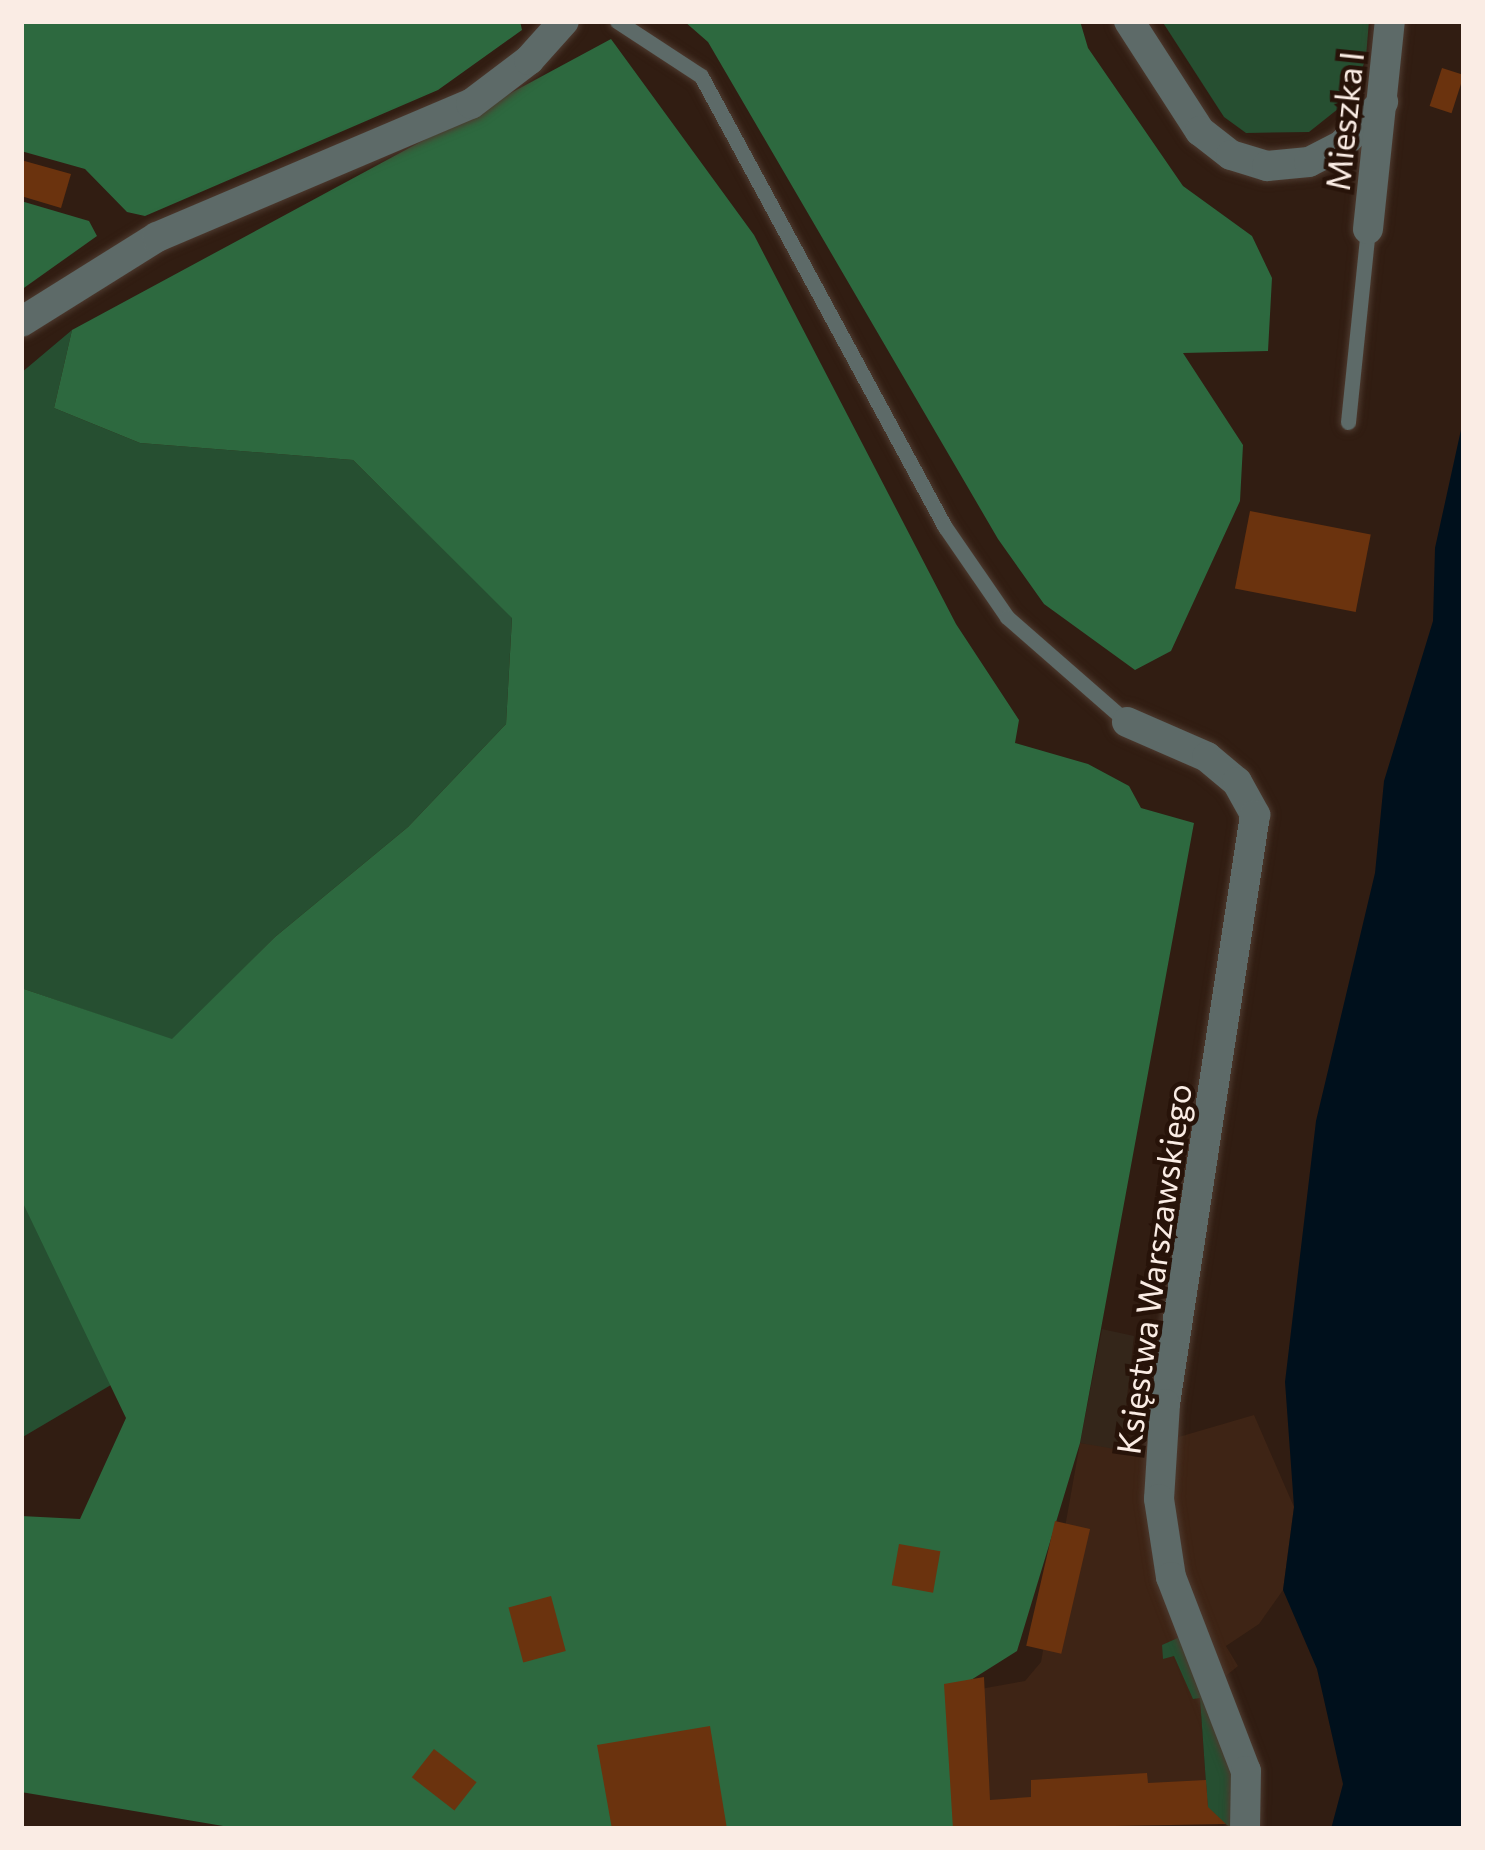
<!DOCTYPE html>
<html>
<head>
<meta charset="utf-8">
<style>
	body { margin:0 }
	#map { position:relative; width:1485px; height:1850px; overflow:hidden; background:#311d12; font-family:Commissioner,sans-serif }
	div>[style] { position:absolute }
	.built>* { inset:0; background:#3e2415 }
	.industrial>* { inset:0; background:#34261a }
	.green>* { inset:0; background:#264f31 }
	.forest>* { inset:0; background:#2d693f }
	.water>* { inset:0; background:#00101c }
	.building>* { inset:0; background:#6b330e; transform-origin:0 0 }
	.roads { filter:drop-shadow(0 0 3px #4d3a2f) drop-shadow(0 0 3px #4d3a2f) }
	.service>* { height:15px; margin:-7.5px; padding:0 7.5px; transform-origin:7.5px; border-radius:7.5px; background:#5d6a68 }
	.minor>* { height:30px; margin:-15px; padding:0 15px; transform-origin:15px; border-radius:15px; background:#5d6a68 }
	.tertiary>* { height:30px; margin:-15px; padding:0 15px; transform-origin:15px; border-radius:15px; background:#5d6a68 }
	span { translate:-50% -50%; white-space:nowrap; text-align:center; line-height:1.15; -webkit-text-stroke:9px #271309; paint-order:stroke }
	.street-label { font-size:33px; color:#faece4 }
	.frame { position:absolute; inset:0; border:24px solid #faece4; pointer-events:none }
</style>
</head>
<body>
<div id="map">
	<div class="built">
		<i style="clip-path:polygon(1254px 1415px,1294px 1507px,1283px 1590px,1259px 1624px,1226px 1646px,1238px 1666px,1200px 1697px,1208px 1812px,930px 1829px,712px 1737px,1025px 1681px,1041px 1662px,1080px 1443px,1141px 1448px)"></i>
	</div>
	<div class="industrial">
		<i style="clip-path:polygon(1102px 1329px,1134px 1336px,1121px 1450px,1080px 1443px)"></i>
	</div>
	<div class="green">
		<i style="clip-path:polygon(1162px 21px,1369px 21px,1366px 57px,1353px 97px,1309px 132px,1246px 133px,1224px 117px)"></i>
		<i style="clip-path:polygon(72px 330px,54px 408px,140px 443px,353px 460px,512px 617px,506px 724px,408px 827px,275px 937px,172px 1040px,21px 988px,21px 373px)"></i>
		<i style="clip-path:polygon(21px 1147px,194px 1336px,21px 1438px)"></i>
		<i style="clip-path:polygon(1180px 1637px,1233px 1775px,1233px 1829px,1208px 1812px,1200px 1698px,1193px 1699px,1174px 1656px,1163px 1659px,1162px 1645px)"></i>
	</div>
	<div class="forest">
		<i style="clip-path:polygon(21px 21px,520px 21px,522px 30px,438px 90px,145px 216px,127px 212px,85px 169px,21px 151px)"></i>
		<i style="clip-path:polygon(684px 21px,1080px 21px,1088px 48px,1183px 186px,1252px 236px,1272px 278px,1268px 351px,1183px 353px,1243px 445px,1240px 501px,1171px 651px,1135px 670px,1044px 604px,998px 539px,708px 42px)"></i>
		<i style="clip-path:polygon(611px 39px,754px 235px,956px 624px,1019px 720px,1015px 743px,1088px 764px,1129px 786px,1141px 808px,1194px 823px,1080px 1443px,1017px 1651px,963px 1685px,982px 1829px,241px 1829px,21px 1792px,21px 1516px,80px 1519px,126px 1418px,21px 1199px,21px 988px,172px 1039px,275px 937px,408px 827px,506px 724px,512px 618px,353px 460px,140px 443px,54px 408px,72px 330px)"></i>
		<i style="clip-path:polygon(21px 201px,89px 221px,97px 236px,21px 290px)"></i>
	</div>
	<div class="water">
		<i style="clip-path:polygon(1464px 416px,1464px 1829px,1331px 1829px,1343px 1784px,1317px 1669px,1283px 1590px,1294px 1507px,1285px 1382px,1316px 1121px,1375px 873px,1384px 781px,1433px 621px,1435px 548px)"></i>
	</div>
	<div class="building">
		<i style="left:1442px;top:68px;width:23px;height:40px;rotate:18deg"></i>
		<i style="clip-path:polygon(21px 160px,71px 174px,61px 208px,21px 196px)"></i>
		<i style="left:1250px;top:511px;width:123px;height:79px;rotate:11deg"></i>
		<i style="left:1055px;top:1521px;width:36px;height:128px;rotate:13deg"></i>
		<i style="left:899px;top:1544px;width:42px;height:42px;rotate:10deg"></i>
		<i style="left:551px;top:1596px;width:57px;height:44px;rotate:75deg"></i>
		<i style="clip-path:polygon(984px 1677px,990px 1800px,1031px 1797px,1031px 1780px,1147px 1773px,1148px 1783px,1206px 1780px,1208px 1807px,1226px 1824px,953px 1829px,944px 1684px)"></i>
		<i style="clip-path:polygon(710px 1726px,727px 1829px,612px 1829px,597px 1745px)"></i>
		<i style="left:434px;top:1749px;width:54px;height:36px;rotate:38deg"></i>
	</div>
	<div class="roads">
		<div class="service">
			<i style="left:617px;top:21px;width:100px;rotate:33.2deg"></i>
			<i style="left:701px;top:76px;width:513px;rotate:61.59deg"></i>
			<i style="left:945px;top:527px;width:109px;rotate:55.4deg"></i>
			<i style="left:1007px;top:617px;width:159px;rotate:41.2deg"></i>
			<i style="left:1348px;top:422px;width:194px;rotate:-84.1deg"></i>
		</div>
		<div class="minor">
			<i style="left:1129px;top:21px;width:131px;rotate:57.2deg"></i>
			<i style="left:1200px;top:131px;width:39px;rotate:38deg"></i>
			<i style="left:1231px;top:155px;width:38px;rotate:17deg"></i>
			<i style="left:1267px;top:166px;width:42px;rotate:-5.4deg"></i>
			<i style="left:1309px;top:162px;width:36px;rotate:-27deg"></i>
			<i style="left:1341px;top:146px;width:61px;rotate:-46.3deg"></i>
			<i style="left:1368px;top:229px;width:209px;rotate:-84deg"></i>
			<i style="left:1127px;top:722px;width:87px;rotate:23.6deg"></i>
			<i style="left:1207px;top:757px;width:39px;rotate:40deg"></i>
			<i style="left:1237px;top:782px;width:38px;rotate:61deg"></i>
			<i style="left:1255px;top:815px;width:596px;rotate:98.69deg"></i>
			<i style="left:1165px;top:1404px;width:95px;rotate:93.6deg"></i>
			<i style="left:1159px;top:1499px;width:79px;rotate:81.3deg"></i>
			<i style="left:1171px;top:1577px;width:208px;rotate:68.9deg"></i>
			<i style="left:1246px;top:1771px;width:58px;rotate:91deg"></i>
		</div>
		<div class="tertiary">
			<i style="left:21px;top:322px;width:160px;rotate:-32deg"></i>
			<i style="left:157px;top:237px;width:341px;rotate:-23deg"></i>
			<i style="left:471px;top:104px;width:73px;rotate:-37.2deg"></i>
			<i style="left:529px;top:60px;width:52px;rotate:-48.1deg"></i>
		</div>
	</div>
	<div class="street-label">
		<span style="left:1344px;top:121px;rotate:-84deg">Mieszka I</span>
		<span style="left:1153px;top:1269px;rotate:-82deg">Księstwa Warszawskiego</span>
	</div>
	<div class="frame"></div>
</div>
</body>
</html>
